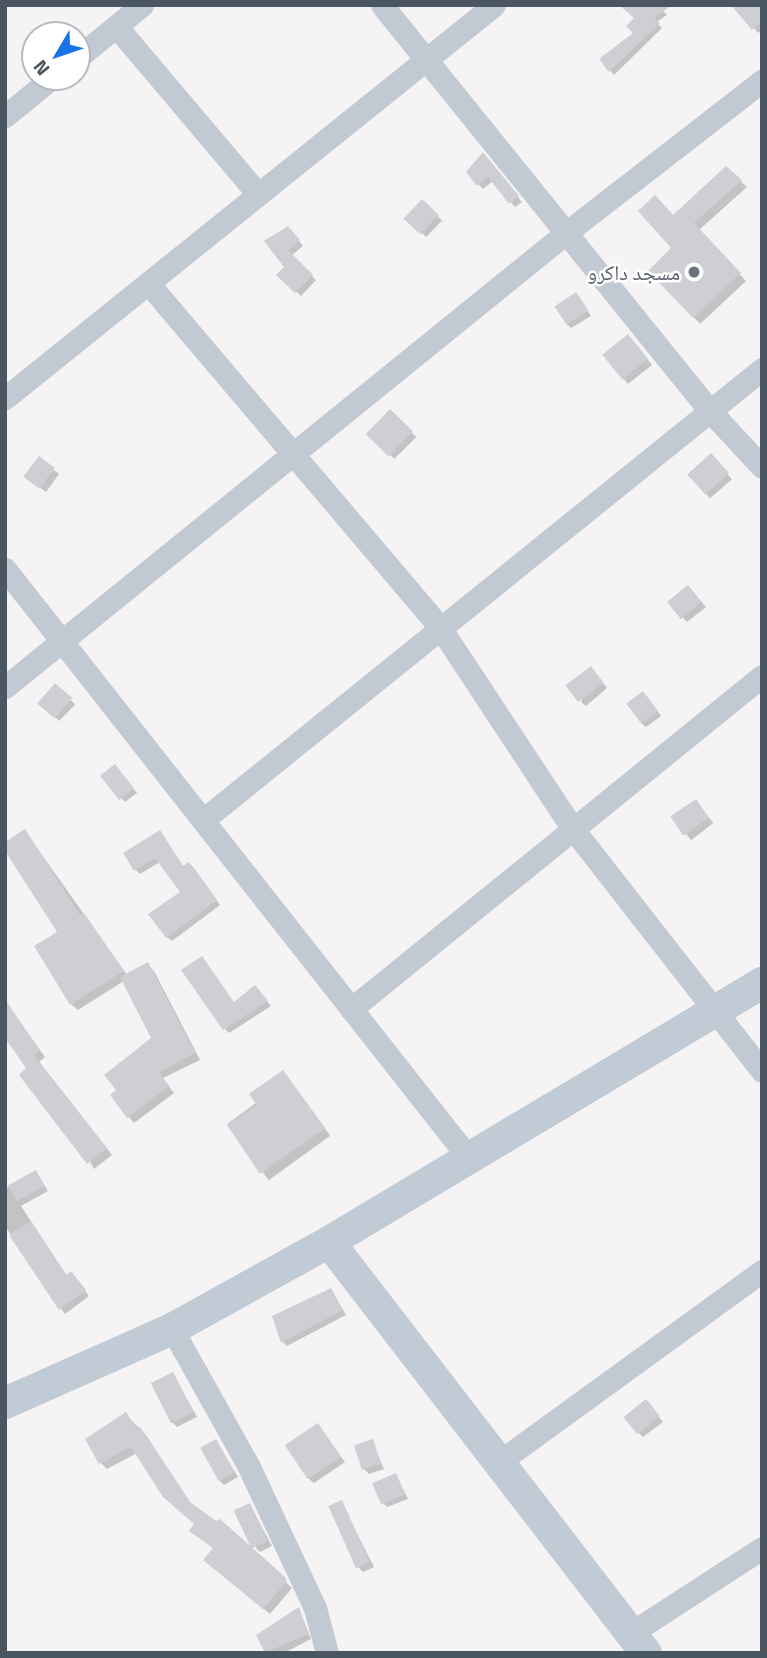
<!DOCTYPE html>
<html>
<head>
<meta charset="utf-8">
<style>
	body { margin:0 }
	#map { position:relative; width:767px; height:1658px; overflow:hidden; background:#f5f3f3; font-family:"Titillium Web","Noto Naskh Arabic",sans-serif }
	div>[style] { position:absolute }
	.shadow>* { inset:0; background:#0003; transform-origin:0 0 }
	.building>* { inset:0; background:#cdcfd5; transform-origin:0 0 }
	.street>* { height:23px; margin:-11.5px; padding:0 11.5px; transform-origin:11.5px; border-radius:11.5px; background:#c1cad2 }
	.secondary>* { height:32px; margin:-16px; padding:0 16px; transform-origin:16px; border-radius:16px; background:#c1cbd6 }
	.dots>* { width:19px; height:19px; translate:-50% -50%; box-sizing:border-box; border:4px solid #fff; border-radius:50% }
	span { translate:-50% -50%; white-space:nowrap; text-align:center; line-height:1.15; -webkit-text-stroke:5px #fff; paint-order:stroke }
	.worship-label { font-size:21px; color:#5b616d }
	.right { translate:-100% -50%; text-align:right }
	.frame { position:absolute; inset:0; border:7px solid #4a5661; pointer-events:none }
	.north { position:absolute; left:21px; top:21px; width:70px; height:70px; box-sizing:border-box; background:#fff; border:2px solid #b7bbc0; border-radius:50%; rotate:231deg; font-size:19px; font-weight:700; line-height:28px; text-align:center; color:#4a5661 }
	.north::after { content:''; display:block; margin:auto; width:24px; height:32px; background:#1a73e8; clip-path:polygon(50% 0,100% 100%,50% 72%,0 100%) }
</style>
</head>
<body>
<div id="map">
	<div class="shadow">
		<i style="clip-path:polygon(657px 5px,667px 15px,656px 22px,662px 28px,614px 75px,602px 60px,635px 33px,636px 18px)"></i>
		<i style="clip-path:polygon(762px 5px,762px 30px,758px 33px,754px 28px)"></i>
		<i style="clip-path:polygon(482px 154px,522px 202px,515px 207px,493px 181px,483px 189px,468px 172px)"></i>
		<i style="clip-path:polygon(726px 168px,747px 187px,699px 230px,746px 281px,700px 324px,651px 271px,674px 248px)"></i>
		<i style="left:422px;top:201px;width:28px;height:23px;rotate:44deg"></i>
		<i style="clip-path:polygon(293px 233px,303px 246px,291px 256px,316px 280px,301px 296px,279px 275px,287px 267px,266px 242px)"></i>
		<i style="clip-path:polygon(576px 294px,591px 316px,571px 328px,567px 324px)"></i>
		<i style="clip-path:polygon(633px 341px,652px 365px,628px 384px,605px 356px)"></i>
		<i style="left:390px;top:411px;width:37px;height:31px;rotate:45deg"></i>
		<i style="left:711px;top:455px;width:32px;height:29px;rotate:49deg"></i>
		<i style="clip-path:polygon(40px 459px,59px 474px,46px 492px,31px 481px)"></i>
		<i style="clip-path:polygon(692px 591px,706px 607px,687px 622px,683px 618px)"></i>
		<i style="clip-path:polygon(595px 673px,607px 688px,586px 706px,581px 702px)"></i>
		<i style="left:55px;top:685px;width:28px;height:23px;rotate:44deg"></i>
		<i style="clip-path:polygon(648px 698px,661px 716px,646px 727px,641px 723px)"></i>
		<i style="clip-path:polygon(119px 771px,137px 793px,125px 802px,103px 776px)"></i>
		<i style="left:696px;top:801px;width:28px;height:28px;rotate:52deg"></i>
		<i style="clip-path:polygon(25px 831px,127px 975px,148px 965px,154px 971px,200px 1060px,163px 1078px,174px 1093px,134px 1123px,128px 1116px,153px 1039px,124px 981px,78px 1010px,71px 1004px,59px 933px)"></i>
		<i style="clip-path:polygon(160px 832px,184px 868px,189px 864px,194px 868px,220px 905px,172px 941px,167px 937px,182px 892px,160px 862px,140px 874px,136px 870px)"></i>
		<i style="clip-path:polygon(259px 992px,271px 1006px,229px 1033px,225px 1029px,235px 1004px)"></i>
		<i style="clip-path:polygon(5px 1001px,45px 1057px,39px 1062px,112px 1155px,94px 1169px)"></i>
		<i style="left:289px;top:1079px;width:70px;height:76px;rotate:54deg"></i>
		<i style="clip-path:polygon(36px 1172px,48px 1191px,21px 1206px,67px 1276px,75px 1278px,89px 1296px,65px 1314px,5px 1226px,5px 1189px)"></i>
		<i style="clip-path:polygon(331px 1290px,346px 1315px,287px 1346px,283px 1342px)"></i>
		<i style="clip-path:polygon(173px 1374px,197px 1417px,177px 1427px,173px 1423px)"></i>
		<i style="clip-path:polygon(650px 1405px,663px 1422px,643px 1437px,638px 1432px)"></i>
		<i style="clip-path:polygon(125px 1414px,146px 1435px,193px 1507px,215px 1523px,219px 1521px,292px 1588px,270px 1614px,211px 1566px,214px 1549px,137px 1453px,107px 1469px,101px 1463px)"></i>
		<i style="clip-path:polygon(318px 1425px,345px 1462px,314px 1483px,309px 1479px)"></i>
		<i style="clip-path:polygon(216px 1441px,238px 1477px,224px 1485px,219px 1480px)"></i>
		<i style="clip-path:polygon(372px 1441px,384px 1469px,369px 1474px,364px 1469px)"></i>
		<i style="clip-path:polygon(396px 1475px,408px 1499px,387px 1507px,382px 1502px)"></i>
		<i style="clip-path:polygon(341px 1502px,374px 1567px,363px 1572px,358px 1567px)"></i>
		<i style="clip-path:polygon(250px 1505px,272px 1546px,260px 1552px,256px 1548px)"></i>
		<i style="clip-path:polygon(299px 1609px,311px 1639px,284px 1653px,266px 1653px,258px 1636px)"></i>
	</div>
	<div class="building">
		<i style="clip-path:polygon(619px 5px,672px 5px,654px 18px,660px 23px,609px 72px,599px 59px,633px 33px,626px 26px,634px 18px)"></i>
		<i style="clip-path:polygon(731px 5px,762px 5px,762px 22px,752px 30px)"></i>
		<i style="clip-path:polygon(483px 152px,519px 196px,509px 204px,488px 177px,477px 186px,466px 172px)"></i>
		<i style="clip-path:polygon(726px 166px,742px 180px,694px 223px,741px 273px,693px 318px,648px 271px,671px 248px,638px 211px,655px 195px,673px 215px)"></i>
		<i style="left:422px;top:199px;width:23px;height:27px;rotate:43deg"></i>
		<i style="clip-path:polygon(288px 226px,300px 240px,288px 250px,313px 275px,295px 293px,276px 275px,284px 267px,264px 241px)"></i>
		<i style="left:576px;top:292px;width:22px;height:26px;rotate:56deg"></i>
		<i style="left:628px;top:334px;width:32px;height:33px;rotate:51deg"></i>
		<i style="left:390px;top:409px;width:32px;height:35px;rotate:44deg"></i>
		<i style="left:711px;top:453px;width:27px;height:32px;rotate:48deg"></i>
		<i style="left:39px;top:456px;width:20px;height:26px;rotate:37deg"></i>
		<i style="left:688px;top:585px;width:22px;height:27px;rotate:51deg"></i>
		<i style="left:591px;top:666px;width:21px;height:32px;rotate:53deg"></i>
		<i style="left:55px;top:683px;width:23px;height:27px;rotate:41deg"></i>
		<i style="left:643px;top:691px;width:25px;height:21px;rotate:53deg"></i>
		<i style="left:115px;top:764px;width:31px;height:19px;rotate:52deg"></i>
		<i style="left:696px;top:799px;width:23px;height:31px;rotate:56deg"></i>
		<i style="clip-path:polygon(25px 829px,80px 915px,84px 913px,124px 971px,70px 1005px,34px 946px,57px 932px,5px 851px,5px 842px)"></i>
		<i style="clip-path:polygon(160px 830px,183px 866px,189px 862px,217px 900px,166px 938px,148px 914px,180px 892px,155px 858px,134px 871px,123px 853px)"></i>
		<i style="clip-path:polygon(202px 956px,234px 1002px,255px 985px,268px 1001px,223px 1030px,181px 970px)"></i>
		<i style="clip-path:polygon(148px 962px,195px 1053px,159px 1072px,169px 1086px,127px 1118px,110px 1095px,116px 1090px,104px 1075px,151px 1038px,120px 977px)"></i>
		<i style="clip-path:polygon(5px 999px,40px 1051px,34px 1055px,107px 1148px,87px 1164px,19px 1075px,26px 1068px,5px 1038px)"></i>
		<i style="clip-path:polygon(283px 1070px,325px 1128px,260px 1174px,227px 1125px,257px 1105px,249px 1094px)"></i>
		<i style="left:36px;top:1170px;width:18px;height:32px;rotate:61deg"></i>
		<i style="clip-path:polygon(31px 1221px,66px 1275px,71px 1271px,86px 1290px,59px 1310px,9px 1235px)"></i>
		<i style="clip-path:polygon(331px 1288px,343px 1310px,281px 1343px,272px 1316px)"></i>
		<i style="left:173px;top:1372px;width:45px;height:25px;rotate:63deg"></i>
		<i style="left:646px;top:1399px;width:22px;height:29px;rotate:51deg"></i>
		<i style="clip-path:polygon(126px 1412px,137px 1429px,140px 1427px,190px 1502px,216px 1521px,220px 1519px,285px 1577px,287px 1581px,263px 1609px,203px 1560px,213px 1548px,189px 1531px,194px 1524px,163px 1497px,131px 1447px,99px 1464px,85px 1439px)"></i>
		<i style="left:318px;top:1423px;width:41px;height:40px;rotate:56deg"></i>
		<i style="left:216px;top:1439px;width:38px;height:18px;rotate:61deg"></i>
		<i style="left:373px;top:1439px;width:26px;height:20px;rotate:72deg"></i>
		<i style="left:396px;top:1473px;width:23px;height:26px;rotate:67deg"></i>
		<i style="left:342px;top:1500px;width:68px;height:15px;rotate:66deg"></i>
		<i style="left:250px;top:1503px;width:42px;height:18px;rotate:65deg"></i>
		<i style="clip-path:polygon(299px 1607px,308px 1634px,265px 1653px,256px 1635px)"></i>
	</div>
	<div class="street">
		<i style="left:382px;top:5px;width:522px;rotate:51.07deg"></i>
		<i style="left:710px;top:411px;width:76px;rotate:47.1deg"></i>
		<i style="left:116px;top:26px;width:220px;rotate:49.8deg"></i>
		<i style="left:77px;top:58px;width:84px;rotate:-39.2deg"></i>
		<i style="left:5px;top:116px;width:62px;rotate:-39.1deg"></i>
		<i style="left:148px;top:283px;width:453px;rotate:49.7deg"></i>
		<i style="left:441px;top:629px;width:240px;rotate:56.6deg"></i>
		<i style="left:573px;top:829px;width:307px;rotate:52deg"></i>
		<i style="left:5px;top:398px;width:627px;rotate:-38.79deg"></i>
		<i style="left:5px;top:569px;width:748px;rotate:51.78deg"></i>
		<i style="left:5px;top:687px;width:723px;rotate:-38.99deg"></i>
		<i style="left:567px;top:232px;width:247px;rotate:-37.8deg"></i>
		<i style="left:203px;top:820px;width:718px;rotate:-38.9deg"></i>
		<i style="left:351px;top:1009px;width:529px;rotate:-39.02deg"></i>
		<i style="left:172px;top:1329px;width:158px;rotate:60.8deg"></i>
		<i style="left:249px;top:1467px;width:156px;rotate:64.9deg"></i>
		<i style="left:315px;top:1608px;width:47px;rotate:75.1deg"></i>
		<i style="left:499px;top:1462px;width:325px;rotate:-36deg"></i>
		<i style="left:631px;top:1633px;width:156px;rotate:-33deg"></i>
	</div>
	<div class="secondary">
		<i style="left:329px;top:1242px;width:519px;rotate:52.36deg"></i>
		<i style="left:5px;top:1403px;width:183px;rotate:-23.9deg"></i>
		<i style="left:172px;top:1329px;width:179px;rotate:-29deg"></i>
		<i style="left:329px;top:1242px;width:505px;rotate:-30.89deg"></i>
	</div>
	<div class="dots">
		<i style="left:694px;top:272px;background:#6b7280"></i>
	</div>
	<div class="worship-label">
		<span class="right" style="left:680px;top:272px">مسجد داكرو</span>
	</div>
	<div class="frame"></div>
	<div class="north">N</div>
</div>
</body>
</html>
